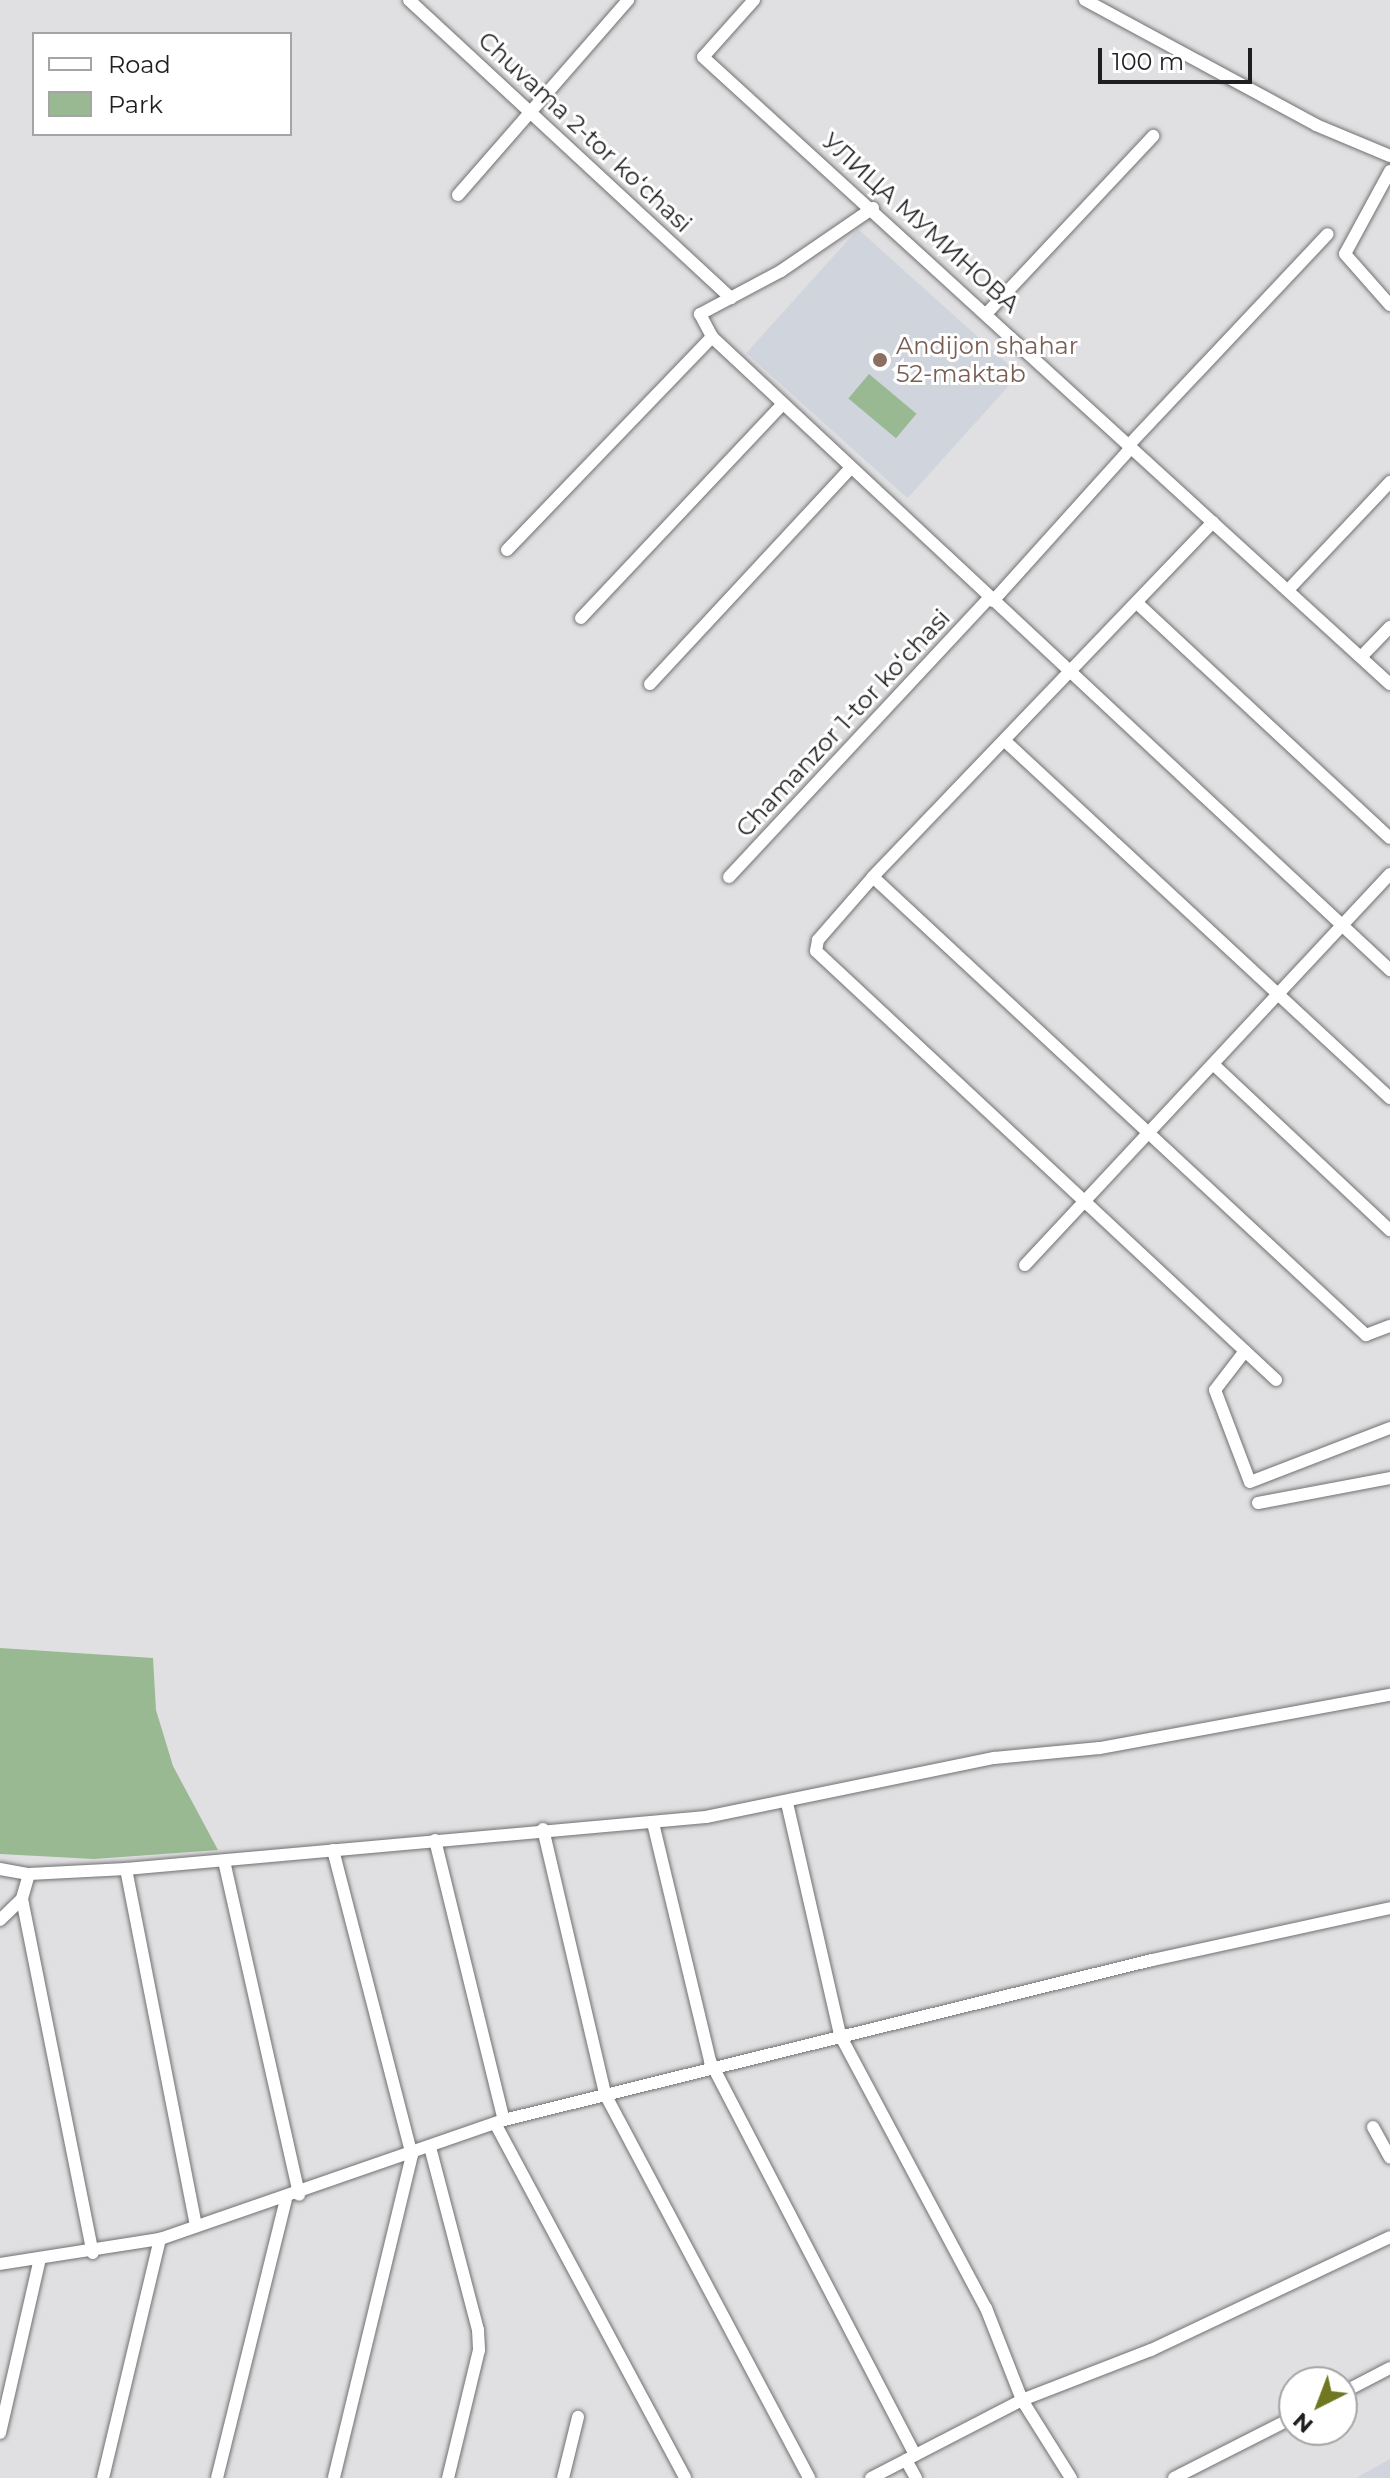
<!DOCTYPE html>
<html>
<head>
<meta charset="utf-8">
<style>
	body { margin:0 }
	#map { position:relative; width:1390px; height:2478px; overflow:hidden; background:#e0e0e2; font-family:Montserrat,sans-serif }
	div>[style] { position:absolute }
	.built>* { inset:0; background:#d0d5dd; transform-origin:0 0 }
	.green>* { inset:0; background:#98b992; transform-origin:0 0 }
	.roads { filter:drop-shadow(0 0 2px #707172) drop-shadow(0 0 2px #707172) }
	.minor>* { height:12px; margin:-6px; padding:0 6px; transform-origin:6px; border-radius:6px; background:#fff }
	.dots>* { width:22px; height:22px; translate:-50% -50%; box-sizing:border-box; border:4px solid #fff; border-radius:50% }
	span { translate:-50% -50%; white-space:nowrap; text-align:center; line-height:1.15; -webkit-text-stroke:6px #fff; paint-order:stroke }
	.street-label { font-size:24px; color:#1f1f20 }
	.education-label { font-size:24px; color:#785e54 }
	.left { translate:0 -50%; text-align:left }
	.legend { position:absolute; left:32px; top:32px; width:260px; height:104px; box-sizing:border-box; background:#fff; border:2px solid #a5a5a6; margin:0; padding:10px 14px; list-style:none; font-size:24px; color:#1f1f20 }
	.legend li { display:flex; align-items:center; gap:16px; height:40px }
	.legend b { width:40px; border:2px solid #a5a5a6 }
	.north { position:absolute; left:1278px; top:2366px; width:80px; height:80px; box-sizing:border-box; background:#fff; border:2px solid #a5a5a6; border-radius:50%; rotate:222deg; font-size:22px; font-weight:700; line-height:32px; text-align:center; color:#1f1f20 }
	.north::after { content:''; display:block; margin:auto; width:28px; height:36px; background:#717720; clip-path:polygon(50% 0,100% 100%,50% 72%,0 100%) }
	.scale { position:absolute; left:1098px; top:48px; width:154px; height:36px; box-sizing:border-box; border:4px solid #1f1f20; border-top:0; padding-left:10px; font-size:24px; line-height:28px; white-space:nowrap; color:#1f1f20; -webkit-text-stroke:6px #fff; paint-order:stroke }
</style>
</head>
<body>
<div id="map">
	<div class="built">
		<i style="left:858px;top:229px;width:217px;height:167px;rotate:42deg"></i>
		<i style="clip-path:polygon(1390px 2459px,1390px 2478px,1356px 2478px)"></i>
	</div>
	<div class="green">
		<i style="left:869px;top:374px;width:62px;height:32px;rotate:40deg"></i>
		<i style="clip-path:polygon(0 1648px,153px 1658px,156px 1710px,173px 1766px,218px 1850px,94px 1859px,0 1854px)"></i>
	</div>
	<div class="roads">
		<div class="minor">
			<i style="left:409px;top:0;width:439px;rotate:42.8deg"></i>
			<i style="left:754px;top:0;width:76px;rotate:131.8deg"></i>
			<i style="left:703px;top:57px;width:930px;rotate:42.39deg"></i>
			<i style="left:1085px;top:0;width:263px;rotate:28.4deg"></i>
			<i style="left:1316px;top:125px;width:80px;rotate:22.7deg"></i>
			<i style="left:1390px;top:171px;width:94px;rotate:118.5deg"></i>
			<i style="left:1345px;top:254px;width:68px;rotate:48.6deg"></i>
			<i style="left:458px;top:195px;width:259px;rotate:-48.9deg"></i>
			<i style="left:873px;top:208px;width:112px;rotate:145.6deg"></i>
			<i style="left:781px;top:271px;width:92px;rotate:152deg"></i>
			<i style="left:700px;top:314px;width:26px;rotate:62deg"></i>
			<i style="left:712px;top:337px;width:928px;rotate:43.03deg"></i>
			<i style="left:987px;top:313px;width:243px;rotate:-46.8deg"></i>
			<i style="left:1128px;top:446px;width:291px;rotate:-46.7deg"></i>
			<i style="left:1213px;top:522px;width:492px;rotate:133.8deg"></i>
			<i style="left:873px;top:877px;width:673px;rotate:42.89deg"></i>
			<i style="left:1366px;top:1335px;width:26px;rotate:-21deg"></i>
			<i style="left:507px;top:550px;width:296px;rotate:-46.1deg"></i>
			<i style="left:1288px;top:590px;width:149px;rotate:-46.6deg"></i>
			<i style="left:993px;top:601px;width:206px;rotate:-48deg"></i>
			<i style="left:1137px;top:603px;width:345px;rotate:42.9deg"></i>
			<i style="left:581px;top:618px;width:294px;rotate:-46.7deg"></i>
			<i style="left:1361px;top:657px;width:42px;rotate:-46deg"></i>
			<i style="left:650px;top:684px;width:295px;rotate:-47.1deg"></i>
			<i style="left:1005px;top:741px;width:525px;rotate:42.84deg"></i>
			<i style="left:729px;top:877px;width:381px;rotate:-47deg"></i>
			<i style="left:873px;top:877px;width:84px;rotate:131.1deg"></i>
			<i style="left:818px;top:940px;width:11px;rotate:100deg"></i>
			<i style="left:816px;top:951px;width:629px;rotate:43deg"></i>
			<i style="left:1213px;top:1064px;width:243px;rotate:43.2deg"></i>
			<i style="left:1025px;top:1265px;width:535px;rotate:-46.97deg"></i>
			<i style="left:1245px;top:1351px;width:49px;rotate:127.6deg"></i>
			<i style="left:1215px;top:1390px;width:98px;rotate:69.2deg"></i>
			<i style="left:1250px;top:1482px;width:150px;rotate:-21.1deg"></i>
			<i style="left:1258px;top:1503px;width:134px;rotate:-10.7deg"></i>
			<i style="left:787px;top:1803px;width:238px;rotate:77.1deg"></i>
			<i style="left:840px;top:2035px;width:310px;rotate:61.9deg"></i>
			<i style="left:986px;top:2308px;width:99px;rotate:68.6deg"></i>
			<i style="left:1022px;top:2400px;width:92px;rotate:57.9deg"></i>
			<i style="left:653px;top:1823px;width:245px;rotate:76.5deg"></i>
			<i style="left:710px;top:2061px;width:444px;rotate:62.5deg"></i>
			<i style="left:543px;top:1829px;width:272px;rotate:76.8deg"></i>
			<i style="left:605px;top:2094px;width:435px;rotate:62deg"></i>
			<i style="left:435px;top:1840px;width:288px;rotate:76.2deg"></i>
			<i style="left:333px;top:1850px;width:315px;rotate:75.5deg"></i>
			<i style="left:412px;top:2155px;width:332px;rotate:103.6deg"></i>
			<i style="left:224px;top:1861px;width:342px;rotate:77.3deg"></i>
			<i style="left:0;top:1869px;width:29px;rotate:10deg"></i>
			<i style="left:29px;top:1874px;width:97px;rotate:-3deg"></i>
			<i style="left:126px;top:1869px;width:582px;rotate:-5.12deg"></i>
			<i style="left:706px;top:1817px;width:294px;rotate:-11.6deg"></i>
			<i style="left:994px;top:1758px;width:106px;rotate:-5.4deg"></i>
			<i style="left:1100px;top:1748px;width:295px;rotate:-10.4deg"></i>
			<i style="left:126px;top:1869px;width:363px;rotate:78.9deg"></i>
			<i style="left:29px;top:1874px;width:26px;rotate:106deg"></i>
			<i style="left:22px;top:1899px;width:361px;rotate:78.7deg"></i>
			<i style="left:0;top:1920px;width:30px;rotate:-44deg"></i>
			<i style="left:496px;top:2125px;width:400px;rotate:61.8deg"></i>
			<i style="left:1373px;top:2127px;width:35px;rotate:61deg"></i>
			<i style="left:430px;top:2147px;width:189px;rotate:75.3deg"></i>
			<i style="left:478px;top:2330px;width:20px;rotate:87deg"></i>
			<i style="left:479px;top:2350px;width:132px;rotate:103.6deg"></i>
			<i style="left:0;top:2264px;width:162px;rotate:-8.9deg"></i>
			<i style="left:160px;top:2239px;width:364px;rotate:-19.1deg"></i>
			<i style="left:504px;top:2120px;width:667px;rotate:-13.87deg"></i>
			<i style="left:1152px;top:1960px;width:244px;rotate:-12.3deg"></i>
			<i style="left:1342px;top:2393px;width:54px;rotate:-27.5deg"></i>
			<i style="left:0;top:2433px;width:179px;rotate:-77.1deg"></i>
			<i style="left:906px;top:2460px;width:21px;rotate:61deg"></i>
			<i style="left:103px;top:2478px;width:246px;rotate:-76.6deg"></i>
			<i style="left:217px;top:2478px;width:286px;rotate:-76.1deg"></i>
			<i style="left:563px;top:2478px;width:63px;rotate:-76.2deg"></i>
			<i style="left:871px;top:2478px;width:170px;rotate:-27.3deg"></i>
			<i style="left:1022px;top:2400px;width:138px;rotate:-21.2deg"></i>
			<i style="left:1151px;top:2350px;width:264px;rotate:-25.3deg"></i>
			<i style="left:1174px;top:2478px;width:135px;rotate:-26.9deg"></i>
		</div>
	</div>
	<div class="dots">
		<i style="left:880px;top:360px;background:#8d6e63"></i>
	</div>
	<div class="street-label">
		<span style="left:585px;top:132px;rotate:43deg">Chuvama 2-tor koʻchasi</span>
		<span style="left:921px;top:223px;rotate:42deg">УЛИЦА МУМИНОВА</span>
		<span style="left:843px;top:723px;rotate:-47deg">Chamanzor 1-tor koʻchasi</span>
	</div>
	<div class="education-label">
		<span class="left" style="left:896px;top:360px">Andijon shahar<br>52-maktab</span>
	</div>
	<ul class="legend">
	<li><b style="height:10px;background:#fff"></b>Road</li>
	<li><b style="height:22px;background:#98b992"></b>Park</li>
	</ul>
	<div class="north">N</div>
	<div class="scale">100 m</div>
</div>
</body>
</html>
